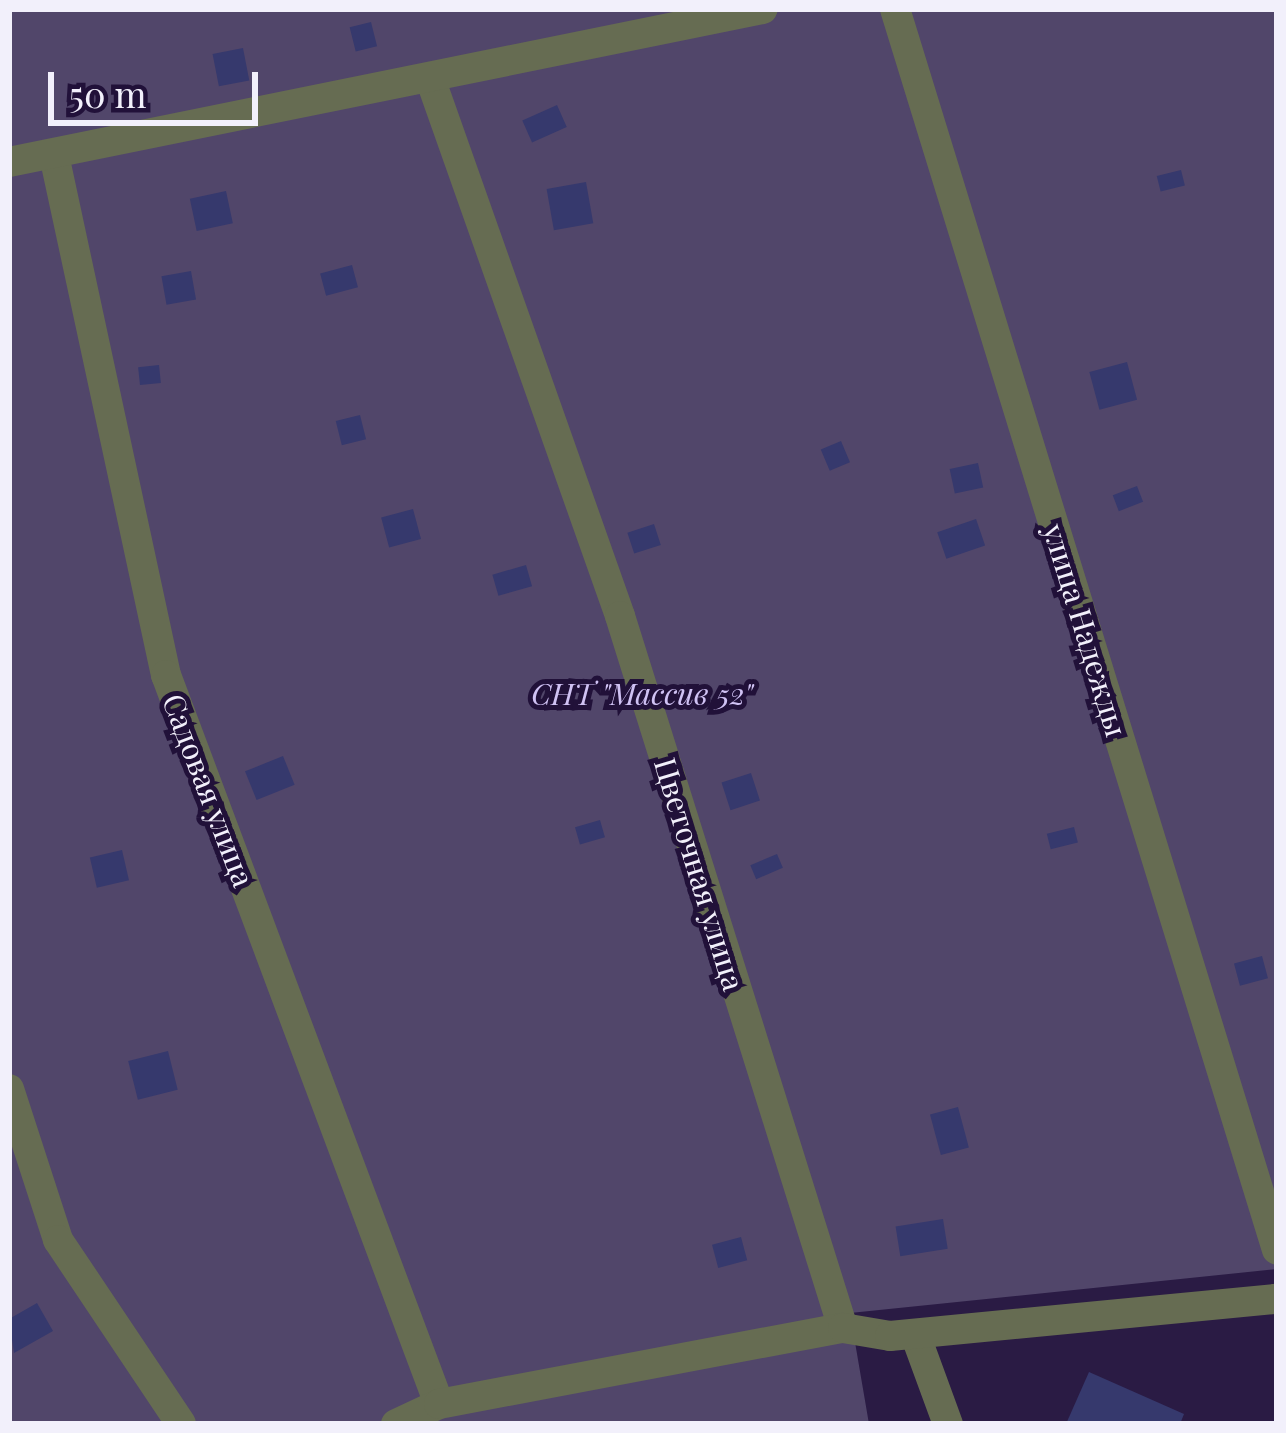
<!DOCTYPE html>
<html>
<head>
<meta charset="utf-8">
<style>
	body { margin:0 }
	#map { position:relative; width:1286px; height:1433px; overflow:hidden; background:#2a1b44; font-family:"Playfair Display",serif }
	div>[style] { position:absolute }
	.green>* { inset:0; background:#51466a }
	.building>* { inset:0; background:#36396d; transform-origin:0 0 }
	.minor>* { height:30px; margin:-15px; padding:0 15px; transform-origin:15px; border-radius:15px; background:#666c52 }
	span { translate:-50% -50%; white-space:nowrap; text-align:center; line-height:1.15; -webkit-text-stroke:10px #211139; paint-order:stroke }
	.street-label { font-size:30px; color:#f2f0fb }
	.park-label { font-size:30px; color:#d0c2f4; font-style:italic }
	.frame { position:absolute; inset:0; border:12px solid #f2f0fb; pointer-events:none }
	.scale { position:absolute; left:48px; top:72px; width:210px; height:54px; box-sizing:border-box; border:6px solid #f2f0fb; border-top:0; padding-left:15px; font-size:36px; line-height:42px; white-space:nowrap; color:#f2f0fb; -webkit-text-stroke:9px #211139; paint-order:stroke }
</style>
</head>
<body>
<div id="map">
	<div class="green">
		<i style="clip-path:polygon(9px 9px,1277px 9px,1277px 1269px,850px 1313px,869px 1424px,9px 1424px)"></i>
	</div>
	<div class="building">
		<i style="left:371px;top:22px;width:25px;height:22px;rotate:76deg"></i>
		<i style="left:243px;top:48px;width:33px;height:31px;rotate:79deg"></i>
		<i style="left:557px;top:105px;width:24px;height:38px;rotate:66deg"></i>
		<i style="left:1181px;top:170px;width:16px;height:25px;rotate:76deg"></i>
		<i style="left:586px;top:182px;width:42px;height:40px;rotate:80deg"></i>
		<i style="left:226px;top:191px;width:33px;height:37px;rotate:78deg"></i>
		<i style="left:352px;top:265px;width:23px;height:33px;rotate:75deg"></i>
		<i style="left:191px;top:271px;width:29px;height:30px;rotate:80deg"></i>
		<i style="left:1127px;top:362px;width:39px;height:39px;rotate:75deg"></i>
		<i style="left:159px;top:365px;width:18px;height:21px;rotate:84deg"></i>
		<i style="left:360px;top:415px;width:25px;height:25px;rotate:76deg"></i>
		<i style="left:841px;top:441px;width:23px;height:22px;rotate:67deg"></i>
		<i style="left:978px;top:463px;width:25px;height:29px;rotate:78deg"></i>
		<i style="left:1137px;top:486px;width:17px;height:26px;rotate:69deg"></i>
		<i style="left:413px;top:509px;width:31px;height:33px;rotate:75deg"></i>
		<i style="left:976px;top:519px;width:28px;height:41px;rotate:71deg"></i>
		<i style="left:654px;top:524px;width:22px;height:28px;rotate:72deg"></i>
		<i style="left:526px;top:565px;width:22px;height:35px;rotate:74deg"></i>
		<i style="left:283px;top:756px;width:31px;height:41px;rotate:68deg"></i>
		<i style="left:751px;top:773px;width:29px;height:31px;rotate:72deg"></i>
		<i style="left:600px;top:820px;width:18px;height:26px;rotate:74deg"></i>
		<i style="left:1074px;top:827px;width:16px;height:28px;rotate:76deg"></i>
		<i style="left:122px;top:850px;width:31px;height:33px;rotate:77deg"></i>
		<i style="left:777px;top:854px;width:15px;height:29px;rotate:67deg"></i>
		<i style="left:1262px;top:956px;width:23px;height:29px;rotate:75deg"></i>
		<i style="left:168px;top:1051px;width:40px;height:41px;rotate:76deg"></i>
		<i style="left:958px;top:1107px;width:42px;height:29px;rotate:75deg"></i>
		<i style="left:943px;top:1219px;width:30px;height:48px;rotate:81deg"></i>
		<i style="left:741px;top:1237px;width:24px;height:30px;rotate:75deg"></i>
		<i style="clip-path:polygon(37px 1303px,53px 1331px,14px 1353px,9px 1319px)"></i>
		<i style="clip-path:polygon(1089px 1372px,1184px 1414px,1180px 1424px,1066px 1424px)"></i>
	</div>
	<div class="minor">
		<i style="left:895px;top:9px;width:1298px;rotate:72.89deg"></i>
		<i style="left:431px;top:81px;width:567px;rotate:70.54deg"></i>
		<i style="left:620px;top:616px;width:746px;rotate:72.61deg"></i>
		<i style="left:54px;top:155px;width:532px;rotate:77.85deg"></i>
		<i style="left:166px;top:675px;width:778px;rotate:69.47deg"></i>
		<i style="left:9px;top:162px;width:769px;rotate:-11.47deg"></i>
		<i style="left:9px;top:1089px;width:159px;rotate:72deg"></i>
		<i style="left:58px;top:1240px;width:221px;rotate:56.2deg"></i>
		<i style="left:915px;top:1334px;width:96px;rotate:69.9deg"></i>
		<i style="left:396px;top:1424px;width:47px;rotate:-24.9deg"></i>
		<i style="left:439px;top:1404px;width:411px;rotate:-10.7deg"></i>
		<i style="left:843px;top:1328px;width:48px;rotate:9.7deg"></i>
		<i style="left:890px;top:1336px;width:389px;rotate:-5.5deg"></i>
	</div>
	<div class="street-label">
		<span style="left:1086px;top:630px;rotate:73deg">улица Надежды</span>
		<span style="left:209px;top:790px;rotate:69deg">Садовая улица</span>
		<span style="left:700px;top:874px;rotate:73deg">Цветочная улица</span>
	</div>
	<div class="park-label">
		<span style="left:642px;top:693px">СНТ "Массив 52"</span>
	</div>
	<div class="frame"></div>
	<div class="scale">50 m</div>
</div>
</body>
</html>
